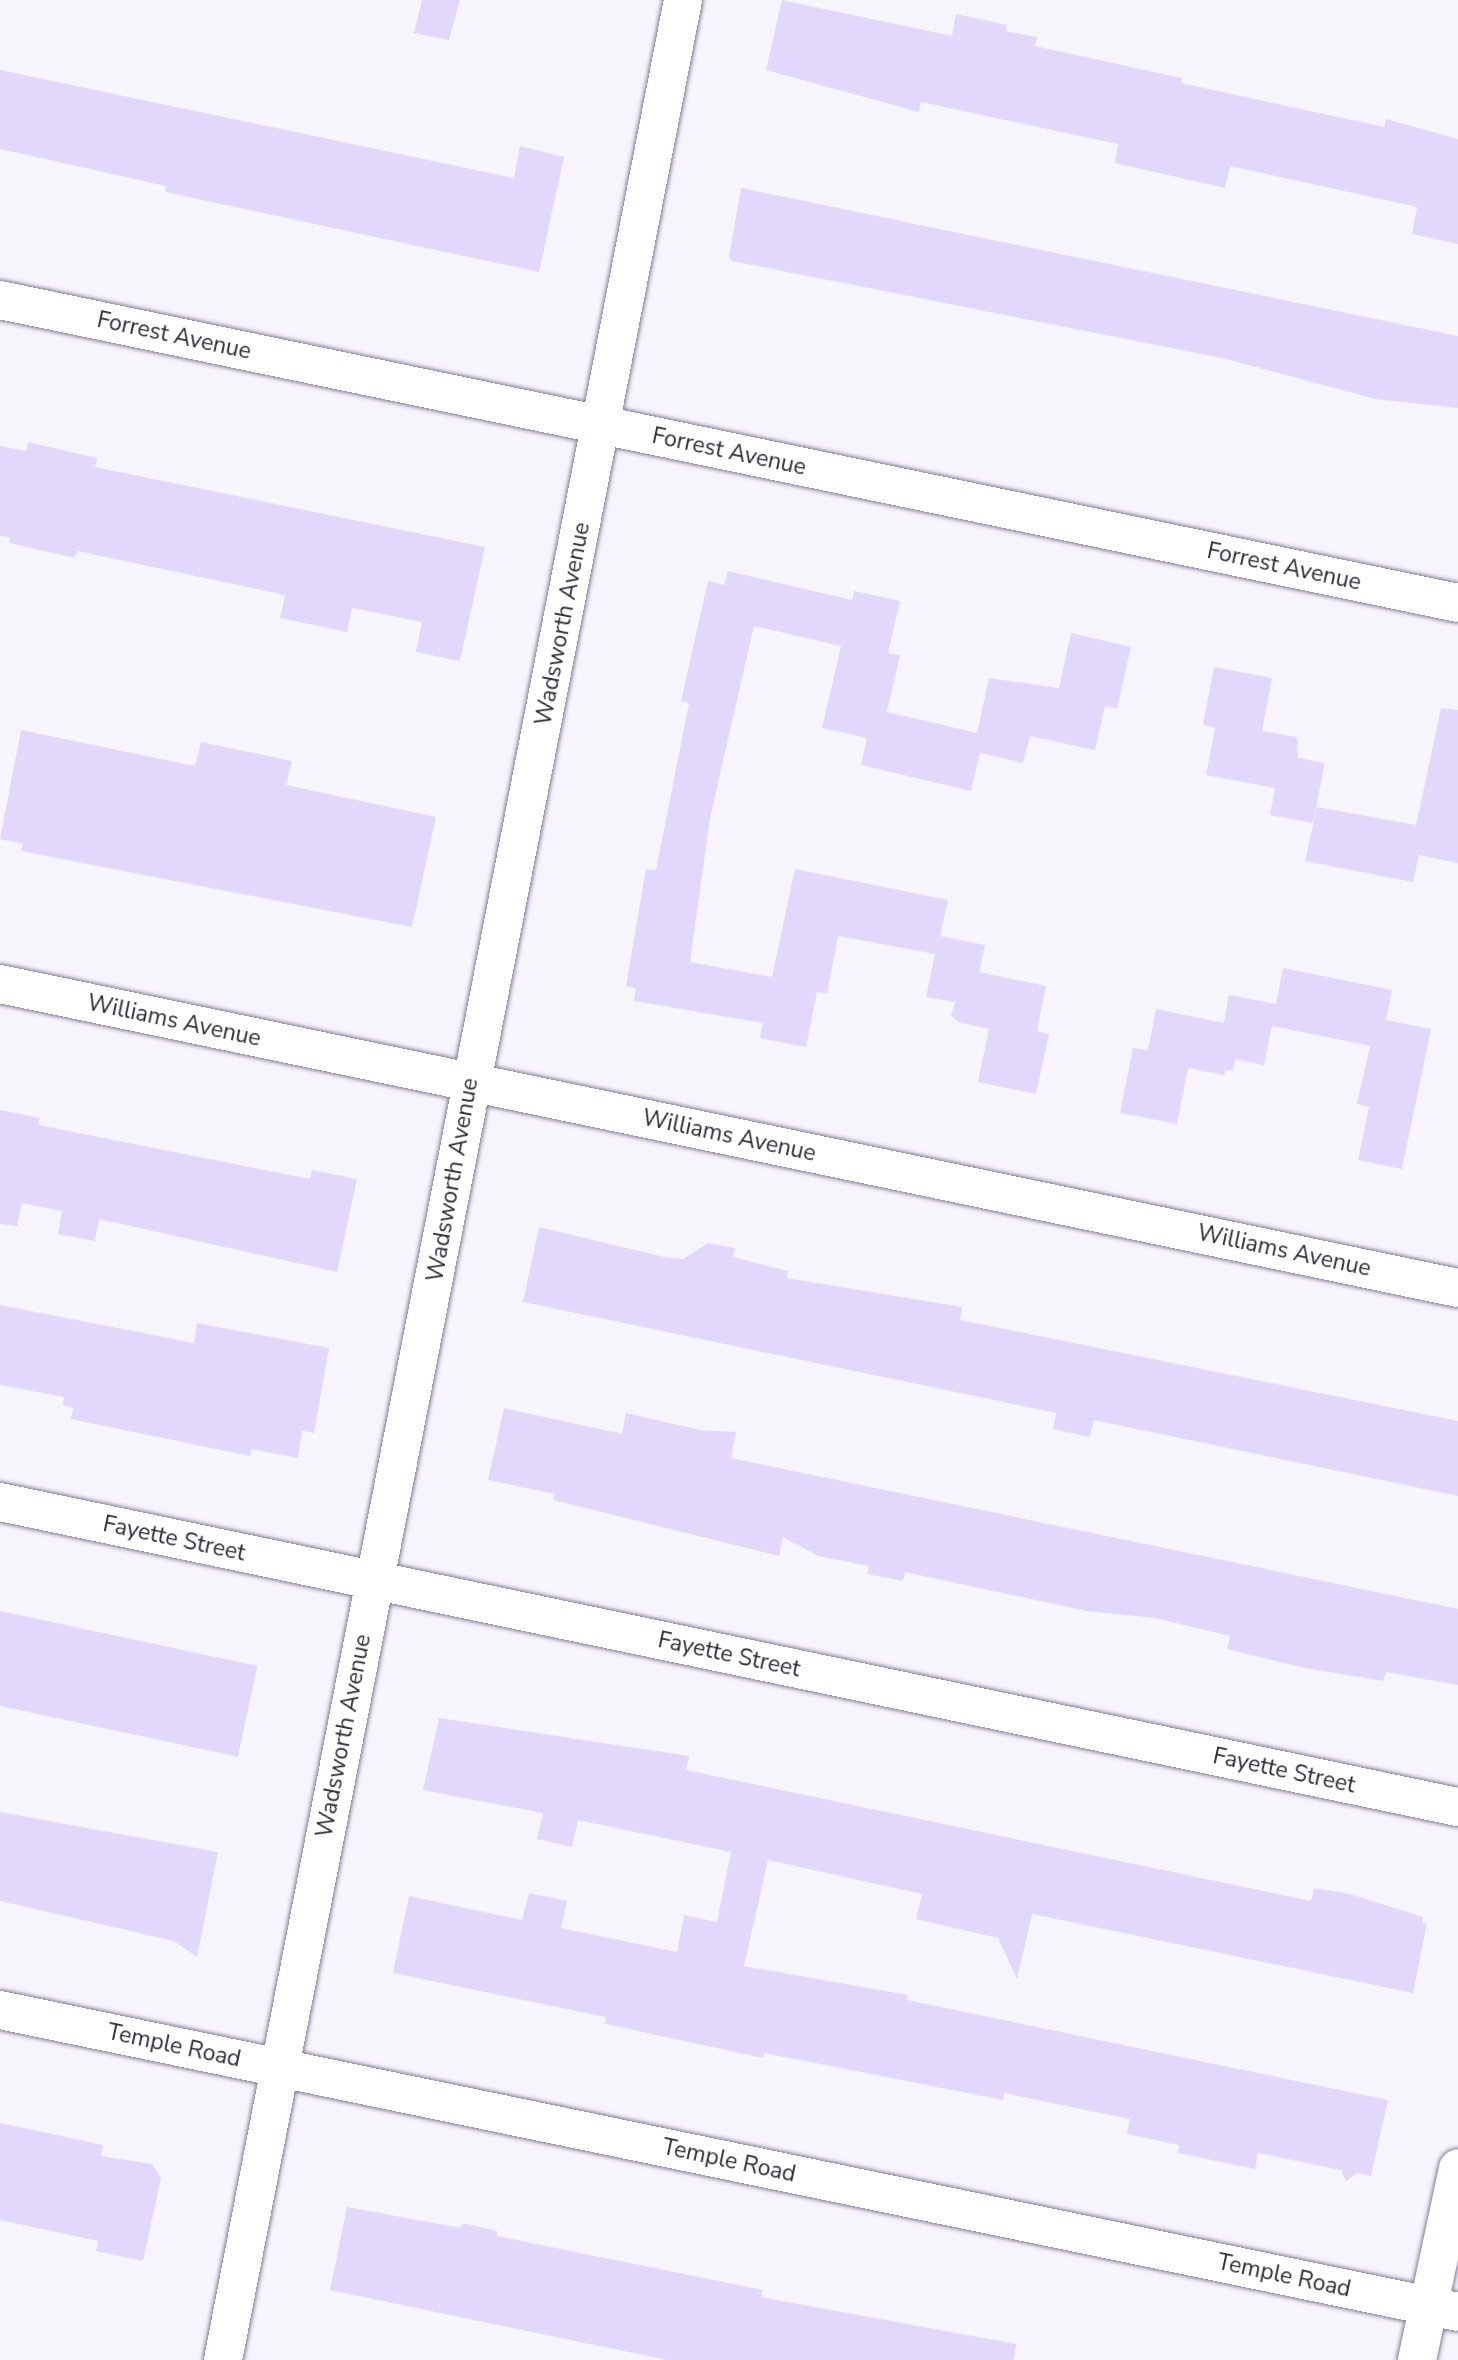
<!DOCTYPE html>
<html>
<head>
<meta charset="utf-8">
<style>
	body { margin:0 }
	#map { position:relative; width:1458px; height:2360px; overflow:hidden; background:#f7f5fc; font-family:"Nunito Sans",sans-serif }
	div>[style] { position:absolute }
	.building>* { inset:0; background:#e2d8fc; transform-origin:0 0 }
	.roads { filter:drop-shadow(0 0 2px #857c9c) drop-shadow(0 0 2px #857c9c) }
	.minor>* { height:38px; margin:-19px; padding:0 19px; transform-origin:19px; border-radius:19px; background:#fff }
	.secondary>* { height:38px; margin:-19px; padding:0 19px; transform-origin:19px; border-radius:19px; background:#fff }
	span { translate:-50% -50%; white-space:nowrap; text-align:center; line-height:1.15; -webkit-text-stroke:5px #fff; paint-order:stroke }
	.street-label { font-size:23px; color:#2e2a38 }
</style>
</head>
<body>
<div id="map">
	<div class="building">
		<i style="clip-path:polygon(422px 0,460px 0,449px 40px,414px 33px)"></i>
		<i style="clip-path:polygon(782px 0,952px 36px,956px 14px,1007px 25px,1006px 31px,1037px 37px,1035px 46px,1182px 78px,1181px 83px,1384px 127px,1386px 119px,1458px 139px,1458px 244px,1412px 234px,1417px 207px,1230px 166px,1225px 188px,1115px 163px,1118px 144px,921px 102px,919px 112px,766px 70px)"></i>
		<i style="clip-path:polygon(0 70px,514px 178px,520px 146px,564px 157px,539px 272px,165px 192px,166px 186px,0 149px)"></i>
		<i style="clip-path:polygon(741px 188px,1458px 336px,1458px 408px,1376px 399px,1222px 358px,732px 261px,729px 257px)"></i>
		<i style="clip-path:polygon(28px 442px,97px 458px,95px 467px,485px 547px,460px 661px,416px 652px,422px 622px,352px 608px,347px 632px,280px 618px,285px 595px,77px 551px,75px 558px,9px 543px,10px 537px,0 536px,0 446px,26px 451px)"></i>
		<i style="clip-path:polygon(728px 571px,852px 600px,854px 591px,900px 601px,888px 653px,900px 655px,887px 712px,977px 733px,989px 678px,1059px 688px,1071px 633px,1131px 647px,1117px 709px,1105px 706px,1095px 750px,1030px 736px,1023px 763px,980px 753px,971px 791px,861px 765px,867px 738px,822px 728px,841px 646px,754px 626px,710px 818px,690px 962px,772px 977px,795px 869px,948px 900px,940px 936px,985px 945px,979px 972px,1046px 986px,1037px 1031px,1049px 1034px,1036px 1094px,978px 1082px,989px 1029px,958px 1022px,951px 1015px,955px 1002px,926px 997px,935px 954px,838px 936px,827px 994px,817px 992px,806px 1047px,760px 1038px,763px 1023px,634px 1001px,636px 988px,626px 986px,646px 869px,656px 870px,689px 703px,681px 701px,708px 581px,724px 585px)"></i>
		<i style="clip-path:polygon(1214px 667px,1272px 678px,1262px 731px,1297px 737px,1298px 758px,1325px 763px,1313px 823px,1270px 815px,1275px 788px,1206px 775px,1215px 728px,1203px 725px)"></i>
		<i style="clip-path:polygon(1441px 708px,1458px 710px,1458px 863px,1419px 855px,1413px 882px,1305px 861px,1317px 807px,1416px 825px)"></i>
		<i style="clip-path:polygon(21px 730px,195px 766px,201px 742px,292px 761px,286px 785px,436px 817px,412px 927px,21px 851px,23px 844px,0 839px)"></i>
		<i style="clip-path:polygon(1283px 968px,1392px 990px,1386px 1020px,1431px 1029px,1402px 1169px,1358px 1160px,1369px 1107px,1357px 1104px,1370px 1046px,1272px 1026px,1264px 1065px,1235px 1059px,1233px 1071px,1226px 1070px,1224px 1075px,1188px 1068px,1177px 1124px,1120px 1113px,1133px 1048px,1148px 1050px,1156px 1009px,1224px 1023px,1229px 995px,1276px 1004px)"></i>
		<i style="clip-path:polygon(0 1110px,40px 1118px,38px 1125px,310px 1179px,312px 1170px,357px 1179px,337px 1272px,99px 1219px,95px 1241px,58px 1234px,62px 1211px,22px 1203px,17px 1226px,0 1224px)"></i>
		<i style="clip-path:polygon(539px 1227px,664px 1257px,683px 1259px,708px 1243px,735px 1248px,733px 1257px,788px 1271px,787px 1278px,962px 1307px,960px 1320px,1458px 1421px,1458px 1496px,1094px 1420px,1090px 1437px,1053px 1429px,1056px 1413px,523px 1302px)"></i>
		<i style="clip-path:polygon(0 1305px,194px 1343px,197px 1323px,329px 1348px,314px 1433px,302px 1430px,298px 1458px,251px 1449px,250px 1456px,71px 1419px,73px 1408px,63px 1405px,64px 1397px,0 1385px)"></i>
		<i style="clip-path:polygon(504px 1408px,622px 1434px,626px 1413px,700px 1430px,736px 1432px,731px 1458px,1458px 1609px,1458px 1685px,1386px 1672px,1383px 1681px,1305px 1668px,1227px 1649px,1230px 1636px,1155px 1618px,1087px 1611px,905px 1572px,903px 1581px,867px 1574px,869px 1566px,818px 1556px,783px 1537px,779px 1556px,553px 1500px,555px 1494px,488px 1480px)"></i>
		<i style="left:0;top:1611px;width:263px;height:93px;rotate:12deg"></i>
		<i style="clip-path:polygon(439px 1718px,689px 1756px,686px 1770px,1311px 1901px,1314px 1888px,1350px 1894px,1423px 1917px,1422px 1923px,1427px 1923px,1413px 1993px,1032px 1914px,1017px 1979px,998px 1938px,916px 1919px,922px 1894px,768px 1860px,744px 1966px,908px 1995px,907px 2000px,1388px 2100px,1371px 2176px,1357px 2173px,1346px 2181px,1341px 2170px,1258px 2153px,1255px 2169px,1178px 2153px,1179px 2145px,1127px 2134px,1130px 2119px,1004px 2093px,1003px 2100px,764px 2053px,763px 2058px,605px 2024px,606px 2017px,393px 1973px,409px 1896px,522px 1920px,529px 1893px,567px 1901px,561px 1928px,677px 1952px,684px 1915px,717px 1922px,731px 1852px,578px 1820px,572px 1847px,537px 1839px,543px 1813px,423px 1790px)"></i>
		<i style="clip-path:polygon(0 1812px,218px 1852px,197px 1957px,174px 1941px,0 1901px)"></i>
		<i style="clip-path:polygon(0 2123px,103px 2145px,101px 2156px,152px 2164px,161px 2178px,143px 2261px,96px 2251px,98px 2241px,0 2220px)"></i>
		<i style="clip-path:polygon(347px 2207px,461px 2228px,463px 2223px,497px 2231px,497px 2236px,763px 2290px,761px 2297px,1016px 2344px,1014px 2360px,667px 2360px,330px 2290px)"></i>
	</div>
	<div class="roads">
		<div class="minor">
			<i style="left:0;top:300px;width:1489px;rotate:11.74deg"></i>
			<i style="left:0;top:984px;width:1489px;rotate:11.78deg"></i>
			<i style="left:0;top:1502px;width:1490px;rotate:11.82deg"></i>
			<i style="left:0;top:2010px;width:1489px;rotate:11.7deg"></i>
			<i style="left:1417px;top:2360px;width:196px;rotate:-77.9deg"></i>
		</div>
		<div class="secondary">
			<i style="left:223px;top:2360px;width:2404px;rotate:-78.97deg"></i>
		</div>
	</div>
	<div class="street-label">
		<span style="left:174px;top:336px;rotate:12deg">Forrest Avenue</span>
		<span style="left:729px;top:452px;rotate:12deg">Forrest Avenue</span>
		<span style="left:1284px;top:567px;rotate:12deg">Forrest Avenue</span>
		<span style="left:563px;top:624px;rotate:-79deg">Wadsworth Avenue</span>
		<span style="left:174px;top:1021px;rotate:12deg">Williams Avenue</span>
		<span style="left:729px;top:1136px;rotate:12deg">Williams Avenue</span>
		<span style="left:453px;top:1180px;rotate:-80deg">Wadsworth Avenue</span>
		<span style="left:1284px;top:1251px;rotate:12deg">Williams Avenue</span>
		<span style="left:174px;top:1539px;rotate:12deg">Fayette Street</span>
		<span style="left:729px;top:1655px;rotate:12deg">Fayette Street</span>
		<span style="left:344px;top:1736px;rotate:-79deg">Wadsworth Avenue</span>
		<span style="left:1284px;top:1771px;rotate:12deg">Fayette Street</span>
		<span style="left:174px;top:2046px;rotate:12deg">Temple Road</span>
		<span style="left:729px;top:2161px;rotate:12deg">Temple Road</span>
		<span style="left:1284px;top:2276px;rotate:12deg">Temple Road</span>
	</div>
</div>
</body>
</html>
